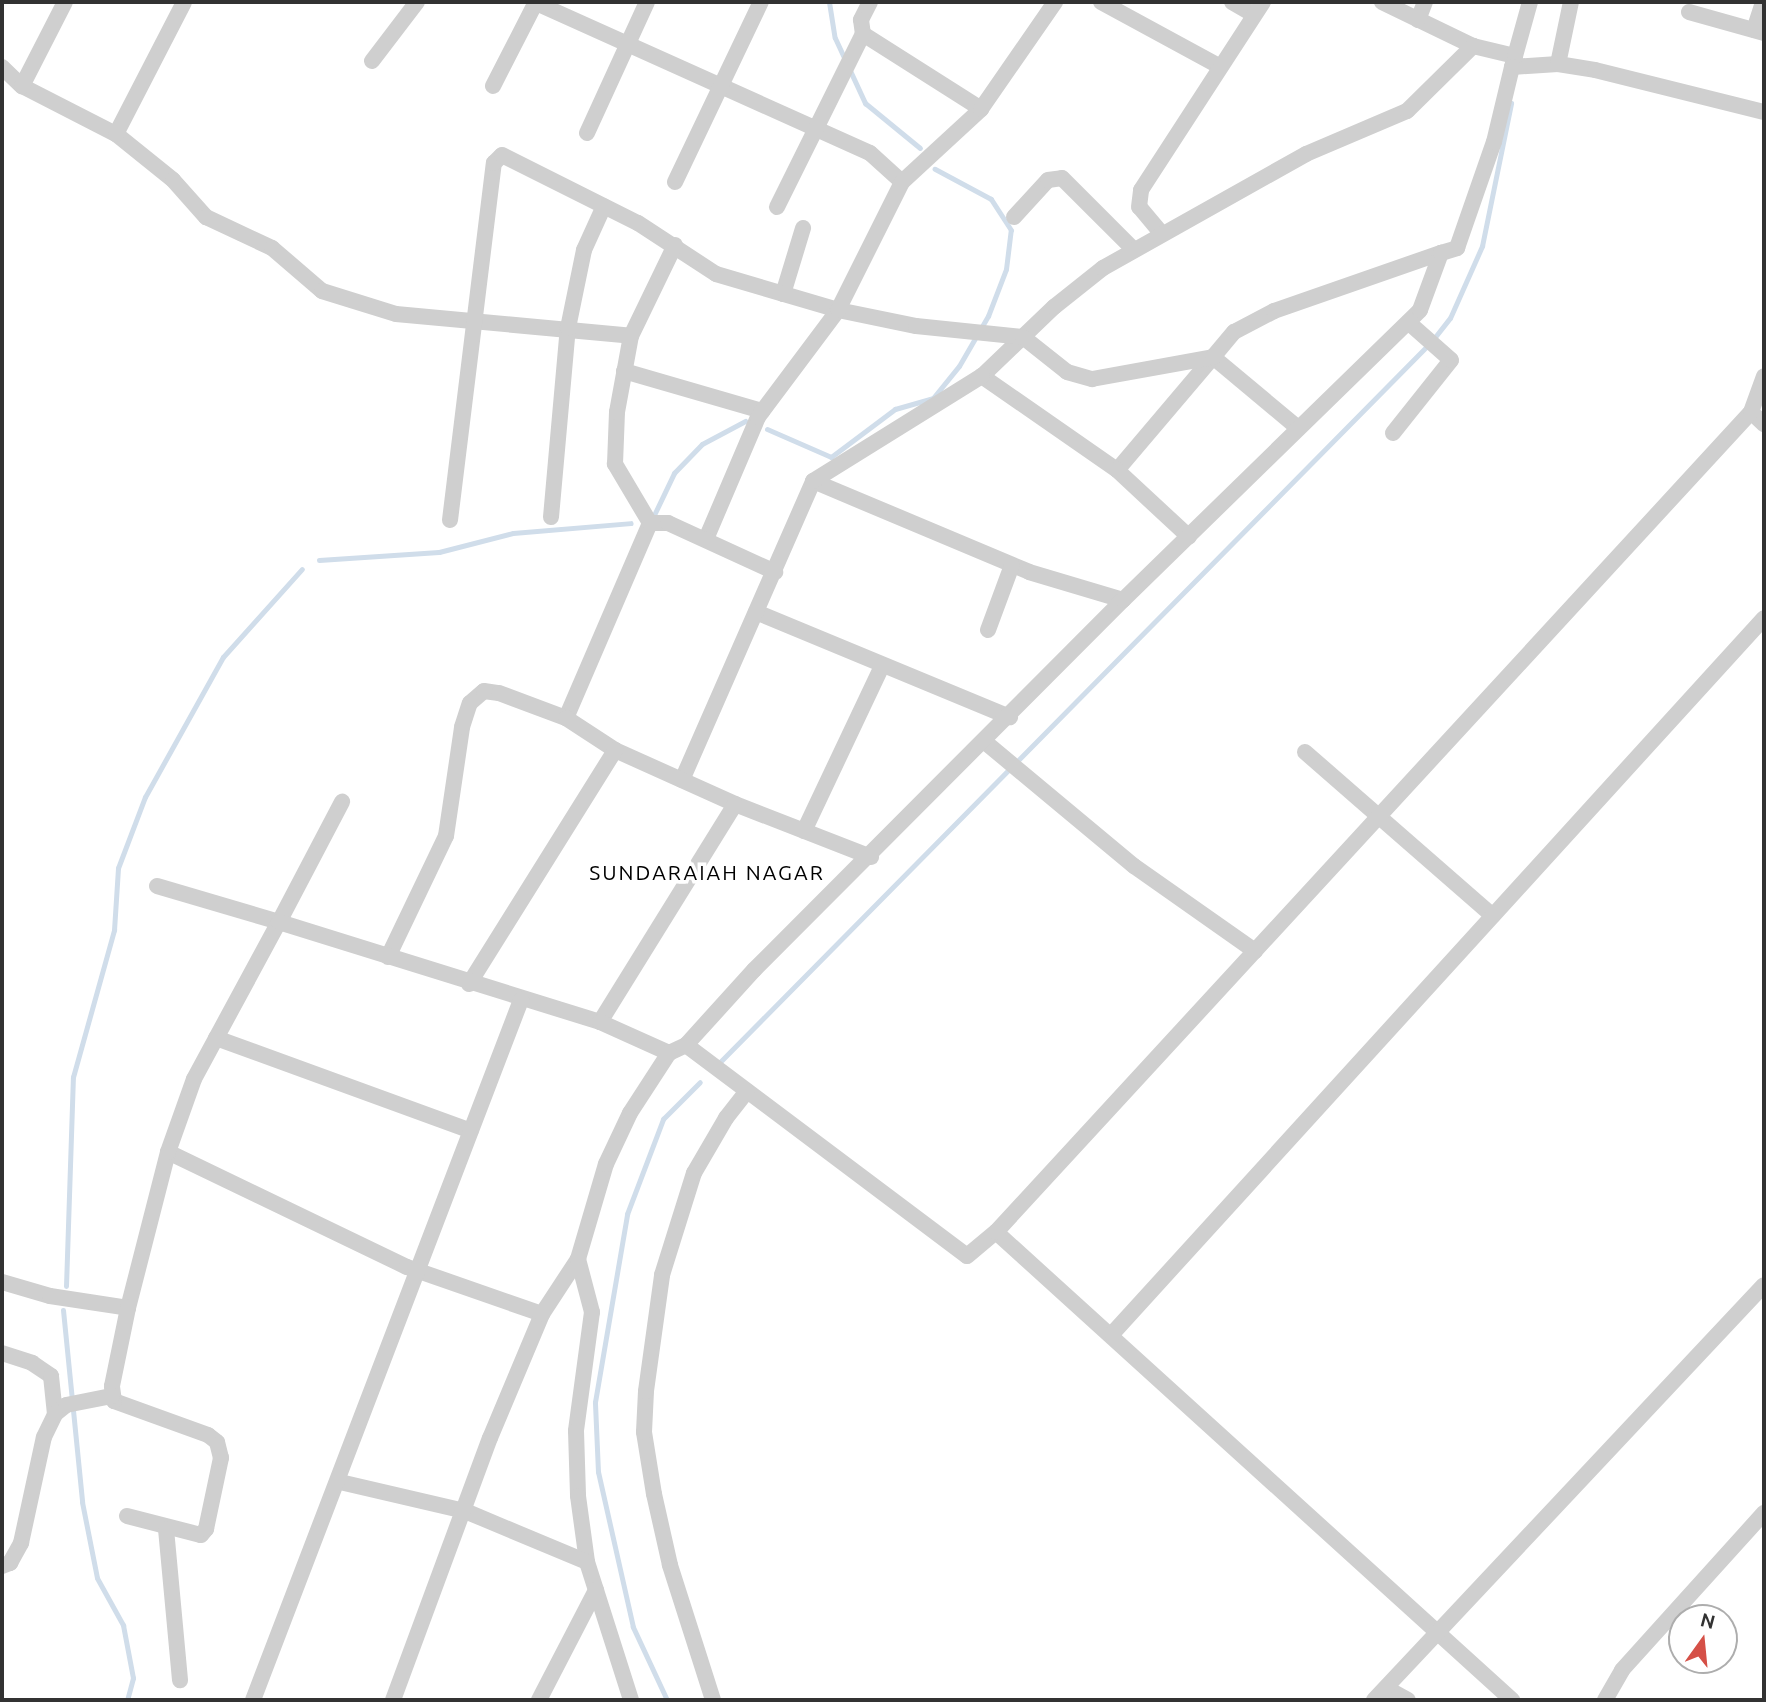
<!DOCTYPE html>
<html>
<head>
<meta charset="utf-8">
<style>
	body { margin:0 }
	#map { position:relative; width:1766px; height:1702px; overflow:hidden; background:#fff; font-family:Ubuntu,sans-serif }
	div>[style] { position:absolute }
	.stream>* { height:5px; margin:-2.5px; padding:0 2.5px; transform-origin:2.5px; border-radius:2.5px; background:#d0ddea }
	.street>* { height:16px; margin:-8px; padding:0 8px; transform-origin:8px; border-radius:8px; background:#cfcfcf }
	span { translate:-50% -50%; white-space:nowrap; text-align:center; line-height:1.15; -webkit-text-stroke:7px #fff; paint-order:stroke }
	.neighbourhood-label { font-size:21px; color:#000; letter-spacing:2px }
	.frame { position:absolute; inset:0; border:4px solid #323232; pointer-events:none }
	.north { position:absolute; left:1668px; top:1604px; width:70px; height:70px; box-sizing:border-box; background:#fff; border:2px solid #adadad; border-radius:50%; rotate:15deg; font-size:19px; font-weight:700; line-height:28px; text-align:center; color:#323232 }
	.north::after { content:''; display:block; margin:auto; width:24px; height:32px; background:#d55047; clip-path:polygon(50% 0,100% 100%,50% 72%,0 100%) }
</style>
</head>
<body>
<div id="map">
	<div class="stream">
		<i style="left:829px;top:2px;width:36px;rotate:81deg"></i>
		<i style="left:835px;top:38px;width:72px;rotate:65.2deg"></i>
		<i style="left:865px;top:103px;width:71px;rotate:39.3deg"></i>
		<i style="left:1435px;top:337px;width:24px;rotate:-52deg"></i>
		<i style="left:1450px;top:318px;width:79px;rotate:-66deg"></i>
		<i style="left:1482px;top:246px;width:146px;rotate:-78.5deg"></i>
		<i style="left:767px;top:429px;width:70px;rotate:23.6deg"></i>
		<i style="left:831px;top:457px;width:80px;rotate:-36.9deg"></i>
		<i style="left:895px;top:409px;width:40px;rotate:-16deg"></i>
		<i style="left:933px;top:398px;width:41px;rotate:-50.9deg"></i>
		<i style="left:959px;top:366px;width:58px;rotate:-59.9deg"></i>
		<i style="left:988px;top:316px;width:50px;rotate:-69deg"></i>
		<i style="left:1006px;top:269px;width:39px;rotate:-83deg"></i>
		<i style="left:1011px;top:230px;width:37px;rotate:-123deg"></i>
		<i style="left:991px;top:199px;width:64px;rotate:-151.8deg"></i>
		<i style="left:654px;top:515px;width:47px;rotate:-64.5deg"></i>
		<i style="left:674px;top:473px;width:40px;rotate:-46deg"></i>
		<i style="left:702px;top:444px;width:49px;rotate:-28.1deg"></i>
		<i style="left:319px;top:560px;width:120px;rotate:-3.8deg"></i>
		<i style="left:439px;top:552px;width:76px;rotate:-14.4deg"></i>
		<i style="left:513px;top:533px;width:118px;rotate:-4.8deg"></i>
		<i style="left:717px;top:1065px;width:1008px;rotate:-45.36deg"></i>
		<i style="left:66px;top:1286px;width:209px;rotate:-88.1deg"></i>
		<i style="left:73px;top:1077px;width:153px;rotate:-74.4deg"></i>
		<i style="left:114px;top:930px;width:62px;rotate:-86.3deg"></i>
		<i style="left:118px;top:868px;width:76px;rotate:-69.2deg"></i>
		<i style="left:145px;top:797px;width:160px;rotate:-60.9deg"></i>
		<i style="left:223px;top:657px;width:118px;rotate:-48.1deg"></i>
		<i style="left:63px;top:1310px;width:193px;rotate:84.3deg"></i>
		<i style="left:82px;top:1502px;width:77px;rotate:78.8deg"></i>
		<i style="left:97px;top:1578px;width:54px;rotate:61deg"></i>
		<i style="left:123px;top:1625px;width:54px;rotate:79.3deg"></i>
		<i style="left:133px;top:1678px;width:23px;rotate:105deg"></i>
		<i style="left:667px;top:1700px;width:81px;rotate:-115deg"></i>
		<i style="left:633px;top:1627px;width:159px;rotate:-102.7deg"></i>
		<i style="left:598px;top:1472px;width:70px;rotate:-92.5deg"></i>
		<i style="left:595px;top:1402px;width:191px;rotate:-80.3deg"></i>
		<i style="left:627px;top:1214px;width:102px;rotate:-69.2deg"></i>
		<i style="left:663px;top:1119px;width:52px;rotate:-45deg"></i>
	</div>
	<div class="street">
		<i style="left:534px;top:2px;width:368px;rotate:24.2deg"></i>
		<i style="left:870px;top:153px;width:43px;rotate:42.2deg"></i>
		<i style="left:870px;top:2px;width:20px;rotate:117deg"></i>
		<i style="left:861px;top:20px;width:14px;rotate:82deg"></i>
		<i style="left:863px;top:34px;width:140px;rotate:32.4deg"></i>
		<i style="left:1101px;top:2px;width:132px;rotate:28.5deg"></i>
		<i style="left:1232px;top:2px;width:24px;rotate:30deg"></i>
		<i style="left:1382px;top:2px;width:101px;rotate:25.8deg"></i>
		<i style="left:1473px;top:46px;width:43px;rotate:13.4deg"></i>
		<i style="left:1515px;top:56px;width:11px;rotate:105deg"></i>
		<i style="left:1512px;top:67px;width:46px;rotate:-3.7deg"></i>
		<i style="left:1558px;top:64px;width:37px;rotate:9deg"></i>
		<i style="left:1595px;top:70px;width:174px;rotate:14deg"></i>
		<i style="left:1689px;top:12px;width:78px;rotate:15.6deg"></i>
		<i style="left:1418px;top:20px;width:19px;rotate:-69deg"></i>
		<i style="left:1754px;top:30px;width:29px;rotate:-72deg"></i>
		<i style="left:1515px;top:56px;width:56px;rotate:-74.5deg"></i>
		<i style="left:372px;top:61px;width:74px;rotate:-52.7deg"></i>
		<i style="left:1558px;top:64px;width:63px;rotate:-78.2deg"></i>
		<i style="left:2px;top:67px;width:28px;rotate:44deg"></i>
		<i style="left:22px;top:86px;width:106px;rotate:27.1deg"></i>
		<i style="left:116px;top:134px;width:73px;rotate:38.9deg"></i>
		<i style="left:173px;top:180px;width:50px;rotate:48.3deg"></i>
		<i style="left:206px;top:217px;width:73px;rotate:25.2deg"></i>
		<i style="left:272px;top:248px;width:66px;rotate:40.7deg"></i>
		<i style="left:322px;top:291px;width:77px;rotate:17.3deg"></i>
		<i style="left:396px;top:314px;width:236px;rotate:5.3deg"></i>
		<i style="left:22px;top:86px;width:94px;rotate:-62.9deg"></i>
		<i style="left:493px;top:86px;width:94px;rotate:-62.9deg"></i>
		<i style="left:587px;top:133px;width:144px;rotate:-65.4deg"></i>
		<i style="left:116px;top:134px;width:148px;rotate:-62.7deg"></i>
		<i style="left:675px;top:182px;width:199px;rotate:-64.5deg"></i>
		<i style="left:777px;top:207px;width:193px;rotate:-63.6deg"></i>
		<i style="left:1014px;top:217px;width:50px;rotate:-47.4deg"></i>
		<i style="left:1048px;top:180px;width:14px;rotate:-8deg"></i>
		<i style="left:1062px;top:178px;width:100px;rotate:45deg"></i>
		<i style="left:1162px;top:234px;width:35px;rotate:-130deg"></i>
		<i style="left:1139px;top:207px;width:17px;rotate:-83deg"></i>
		<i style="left:1141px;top:190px;width:224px;rotate:-57deg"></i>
		<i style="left:783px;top:294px;width:69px;rotate:-73.1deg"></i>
		<i style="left:624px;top:371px;width:144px;rotate:16.2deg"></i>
		<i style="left:1751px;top:412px;width:18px;rotate:43deg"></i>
		<i style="left:1298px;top:428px;width:111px;rotate:-140.1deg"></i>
		<i style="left:1213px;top:357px;width:148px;rotate:130.3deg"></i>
		<i style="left:1117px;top:470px;width:165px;rotate:-145.2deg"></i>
		<i style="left:982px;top:376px;width:100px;rotate:-43.8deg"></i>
		<i style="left:1054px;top:307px;width:63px;rotate:-38.5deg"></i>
		<i style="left:1103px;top:268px;width:233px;rotate:-29.3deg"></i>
		<i style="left:1306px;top:154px;width:110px;rotate:-23.1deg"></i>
		<i style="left:1407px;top:111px;width:93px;rotate:-44.6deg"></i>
		<i style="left:1393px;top:433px;width:93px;rotate:-51.5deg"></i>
		<i style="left:1451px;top:360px;width:57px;rotate:-138.5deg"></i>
		<i style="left:1117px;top:470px;width:98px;rotate:42.9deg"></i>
		<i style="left:813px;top:481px;width:234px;rotate:22.8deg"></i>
		<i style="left:1029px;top:572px;width:98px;rotate:16.6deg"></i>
		<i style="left:551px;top:517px;width:190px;rotate:-84.9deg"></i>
		<i style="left:568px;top:328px;width:80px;rotate:-78.4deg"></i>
		<i style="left:584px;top:250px;width:48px;rotate:-65.6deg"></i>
		<i style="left:450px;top:520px;width:360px;rotate:-83deg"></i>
		<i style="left:494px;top:163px;width:11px;rotate:-45deg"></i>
		<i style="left:502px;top:155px;width:152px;rotate:26.6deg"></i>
		<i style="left:638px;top:223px;width:93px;rotate:33.2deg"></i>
		<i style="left:716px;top:274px;width:127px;rotate:16.4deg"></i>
		<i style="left:838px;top:310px;width:80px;rotate:11.6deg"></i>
		<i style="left:916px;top:326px;width:108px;rotate:5.9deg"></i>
		<i style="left:1023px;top:337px;width:56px;rotate:38.5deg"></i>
		<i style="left:1067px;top:372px;width:26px;rotate:16deg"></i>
		<i style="left:1092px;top:379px;width:123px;rotate:-10.3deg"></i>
		<i style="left:1213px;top:357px;width:33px;rotate:-50deg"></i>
		<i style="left:1234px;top:332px;width:45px;rotate:-27.7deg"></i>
		<i style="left:1274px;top:311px;width:177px;rotate:-19.2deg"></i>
		<i style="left:650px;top:523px;width:69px;rotate:-120.7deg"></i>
		<i style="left:615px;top:464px;width:52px;rotate:-87.8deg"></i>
		<i style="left:617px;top:412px;width:77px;rotate:-79.6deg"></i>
		<i style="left:631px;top:336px;width:101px;rotate:-64.2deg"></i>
		<i style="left:706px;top:539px;width:133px;rotate:-66.9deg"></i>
		<i style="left:758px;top:417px;width:134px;rotate:-53.2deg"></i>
		<i style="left:838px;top:310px;width:143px;rotate:-63.4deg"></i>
		<i style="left:902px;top:182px;width:108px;rotate:-42.7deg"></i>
		<i style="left:981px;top:109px;width:130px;rotate:-55.3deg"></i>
		<i style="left:756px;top:612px;width:275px;rotate:22.5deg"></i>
		<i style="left:988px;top:630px;width:69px;rotate:-69.7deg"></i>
		<i style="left:566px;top:718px;width:212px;rotate:-66.7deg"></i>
		<i style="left:650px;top:523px;width:18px"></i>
		<i style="left:668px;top:523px;width:118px;rotate:24.6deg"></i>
		<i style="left:985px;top:742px;width:194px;rotate:39.8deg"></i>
		<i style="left:1134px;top:866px;width:148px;rotate:35.1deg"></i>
		<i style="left:1305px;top:752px;width:249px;rotate:41.1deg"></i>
		<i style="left:682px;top:780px;width:326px;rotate:-66.3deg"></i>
		<i style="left:813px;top:481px;width:199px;rotate:-31.9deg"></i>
		<i style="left:804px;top:831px;width:183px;rotate:-64.7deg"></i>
		<i style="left:157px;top:886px;width:127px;rotate:16.4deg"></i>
		<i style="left:279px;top:922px;width:136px;rotate:-62.3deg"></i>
		<i style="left:388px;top:957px;width:134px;rotate:-64.4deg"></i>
		<i style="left:446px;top:836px;width:110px;rotate:-81.6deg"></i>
		<i style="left:462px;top:727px;width:25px;rotate:-72deg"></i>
		<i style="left:470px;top:703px;width:18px;rotate:-41deg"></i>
		<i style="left:484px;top:691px;width:15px;rotate:8deg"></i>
		<i style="left:499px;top:693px;width:72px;rotate:20.5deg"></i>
		<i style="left:566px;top:718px;width:59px;rotate:33.1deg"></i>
		<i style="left:615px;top:750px;width:132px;rotate:24.2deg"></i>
		<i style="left:735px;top:804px;width:146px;rotate:21.3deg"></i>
		<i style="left:469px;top:984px;width:276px;rotate:-58deg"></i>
		<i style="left:600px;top:1022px;width:256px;rotate:-58.2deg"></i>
		<i style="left:216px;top:1038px;width:271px;rotate:20deg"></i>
		<i style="left:686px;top:1045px;width:101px;rotate:-47.8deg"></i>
		<i style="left:754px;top:970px;width:523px;rotate:-45.08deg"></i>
		<i style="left:1123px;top:600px;width:415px;rotate:-44.3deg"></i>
		<i style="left:1420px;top:310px;width:61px;rotate:-69.8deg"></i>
		<i style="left:1441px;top:253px;width:17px;rotate:-17deg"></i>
		<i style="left:1457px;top:248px;width:112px;rotate:-70.8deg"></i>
		<i style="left:1494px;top:142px;width:77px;rotate:-76.5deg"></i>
		<i style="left:168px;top:1152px;width:265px;rotate:25.7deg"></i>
		<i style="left:407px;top:1267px;width:143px;rotate:19.2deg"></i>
		<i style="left:996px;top:1232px;width:697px;rotate:42.21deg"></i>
		<i style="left:578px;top:1259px;width:55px;rotate:75.2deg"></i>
		<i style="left:592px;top:1312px;width:120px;rotate:97.7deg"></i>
		<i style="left:576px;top:1431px;width:65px;rotate:88.2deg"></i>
		<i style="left:578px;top:1496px;width:67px;rotate:82.2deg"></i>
		<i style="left:2px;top:1282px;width:50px;rotate:16.3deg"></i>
		<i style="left:50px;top:1296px;width:79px;rotate:8.7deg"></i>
		<i style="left:128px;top:1308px;width:161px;rotate:-75.6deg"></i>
		<i style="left:168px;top:1152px;width:77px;rotate:-70.4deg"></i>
		<i style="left:194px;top:1079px;width:179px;rotate:-61.6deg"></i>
		<i style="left:279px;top:922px;width:336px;rotate:17.3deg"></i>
		<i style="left:600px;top:1022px;width:76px;rotate:24.2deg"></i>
		<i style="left:669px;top:1053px;width:19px;rotate:-25deg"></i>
		<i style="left:686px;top:1045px;width:351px;rotate:36.9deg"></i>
		<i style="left:967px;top:1256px;width:38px;rotate:-40deg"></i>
		<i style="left:996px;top:1232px;width:1115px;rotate:-47.36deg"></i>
		<i style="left:1751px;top:412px;width:38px;rotate:-70deg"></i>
		<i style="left:1112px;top:1334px;width:968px;rotate:-47.68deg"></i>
		<i style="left:2px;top:1353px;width:32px;rotate:18deg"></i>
		<i style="left:32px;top:1363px;width:23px;rotate:34deg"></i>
		<i style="left:51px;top:1376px;width:38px;rotate:84deg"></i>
		<i style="left:340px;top:1482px;width:128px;rotate:13.1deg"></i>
		<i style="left:465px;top:1511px;width:132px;rotate:22.7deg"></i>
		<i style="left:587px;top:1562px;width:145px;rotate:72.3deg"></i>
		<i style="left:127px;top:1516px;width:76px;rotate:14.4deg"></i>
		<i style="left:201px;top:1535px;width:8px;rotate:-50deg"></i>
		<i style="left:206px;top:1529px;width:73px;rotate:-78.1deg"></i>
		<i style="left:221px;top:1458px;width:16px;rotate:-104deg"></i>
		<i style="left:217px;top:1442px;width:11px;rotate:-142deg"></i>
		<i style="left:208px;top:1435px;width:100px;rotate:-160.1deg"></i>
		<i style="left:114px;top:1401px;width:15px;rotate:-98deg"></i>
		<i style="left:112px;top:1386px;width:80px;rotate:-78.4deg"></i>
		<i style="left:166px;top:1529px;width:152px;rotate:84.7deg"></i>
		<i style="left:2px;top:1566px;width:9px;rotate:-21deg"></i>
		<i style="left:10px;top:1563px;width:23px;rotate:-61deg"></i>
		<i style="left:21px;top:1543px;width:108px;rotate:-77.8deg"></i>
		<i style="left:44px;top:1437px;width:25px;rotate:-64deg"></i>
		<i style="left:55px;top:1414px;width:14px;rotate:-39deg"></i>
		<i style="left:66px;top:1405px;width:47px;rotate:-11.1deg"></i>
		<i style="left:1386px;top:1688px;width:25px;rotate:29deg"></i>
		<i style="left:253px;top:1700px;width:750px;rotate:-69.05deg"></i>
		<i style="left:393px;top:1700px;width:279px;rotate:-69.7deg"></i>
		<i style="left:490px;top:1438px;width:134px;rotate:-67.2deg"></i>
		<i style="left:542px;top:1314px;width:66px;rotate:-56.8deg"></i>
		<i style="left:578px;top:1259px;width:99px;rotate:-73.6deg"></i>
		<i style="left:606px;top:1164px;width:56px;rotate:-64.8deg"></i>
		<i style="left:630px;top:1113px;width:72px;rotate:-57deg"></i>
		<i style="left:539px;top:1700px;width:124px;rotate:-62.6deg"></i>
		<i style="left:713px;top:1700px;width:142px;rotate:-107.7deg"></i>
		<i style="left:670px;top:1565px;width:73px;rotate:-102.7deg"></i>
		<i style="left:654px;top:1494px;width:63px;rotate:-99.2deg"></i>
		<i style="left:644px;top:1432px;width:41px;rotate:-87.2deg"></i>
		<i style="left:646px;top:1391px;width:117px;rotate:-82.1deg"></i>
		<i style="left:662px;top:1275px;width:107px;rotate:-72.6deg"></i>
		<i style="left:694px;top:1173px;width:64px;rotate:-59.8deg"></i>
		<i style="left:726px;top:1118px;width:34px;rotate:-52deg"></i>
		<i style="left:1374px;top:1700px;width:569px;rotate:-46.78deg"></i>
		<i style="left:1605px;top:1700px;width:34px;rotate:-60deg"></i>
		<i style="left:1622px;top:1670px;width:212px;rotate:-47.9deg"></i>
	</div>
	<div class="neighbourhood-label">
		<span style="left:707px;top:872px">SUNDARAIAH NAGAR</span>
	</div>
	<div class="frame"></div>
	<div class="north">N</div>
</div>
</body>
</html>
